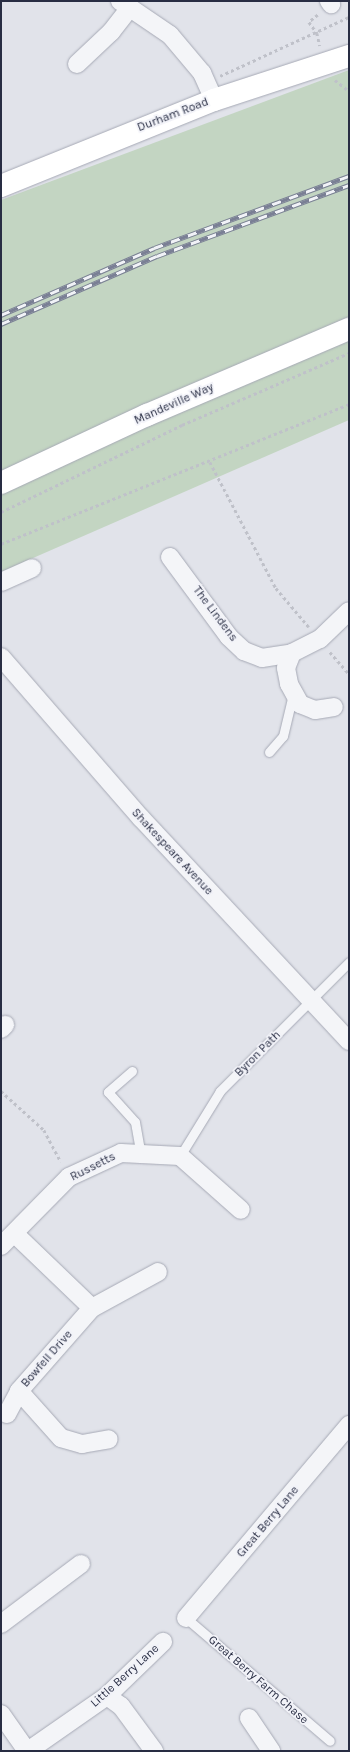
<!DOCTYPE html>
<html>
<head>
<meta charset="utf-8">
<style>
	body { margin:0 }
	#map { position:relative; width:350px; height:1752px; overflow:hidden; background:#e1e3ea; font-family:Karla,sans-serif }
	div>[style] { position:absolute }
	.green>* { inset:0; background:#c3d5c2 }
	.path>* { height:2.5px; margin-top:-1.25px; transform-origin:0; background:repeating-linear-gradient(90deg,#bfc1c9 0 3px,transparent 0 6px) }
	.roads { filter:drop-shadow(0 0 1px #a6a9b5) drop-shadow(0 0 1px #a6a9b5) }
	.lane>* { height:9px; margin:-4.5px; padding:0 4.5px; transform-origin:4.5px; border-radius:4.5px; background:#f4f5f8 }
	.street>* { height:18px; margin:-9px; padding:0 9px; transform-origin:9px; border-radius:9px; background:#f4f5f8 }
	.secondary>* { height:22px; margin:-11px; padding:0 11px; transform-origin:11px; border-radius:11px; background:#fff }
	.rail>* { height:4.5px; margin-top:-2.25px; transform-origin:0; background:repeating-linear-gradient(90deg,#f1f2f8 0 9px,#7a7f95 0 18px); box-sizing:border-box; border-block:1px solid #7a7f95 }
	span { translate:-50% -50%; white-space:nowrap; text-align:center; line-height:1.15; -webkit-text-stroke:3.5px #f1f2f8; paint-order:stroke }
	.street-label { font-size:12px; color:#282d43 }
	.frame { position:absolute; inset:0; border:2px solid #282d43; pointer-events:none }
</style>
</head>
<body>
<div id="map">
	<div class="green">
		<i style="clip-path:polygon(349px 70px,349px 420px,1px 572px,1px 200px)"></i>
	</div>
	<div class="path">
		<i style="left:318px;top:15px;width:11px;rotate:142deg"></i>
		<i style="left:309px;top:22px;width:14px;rotate:54deg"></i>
		<i style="left:317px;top:33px;width:13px;rotate:77deg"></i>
		<i style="left:220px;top:76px;width:142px;rotate:-24.6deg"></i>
		<i style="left:335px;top:80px;width:18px;rotate:38deg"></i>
		<i style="left:210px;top:462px;width:142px;rotate:62.4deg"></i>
		<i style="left:276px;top:588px;width:51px;rotate:49.8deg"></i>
		<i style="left:1px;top:512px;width:201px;rotate:-25.7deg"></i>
		<i style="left:182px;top:425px;width:182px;rotate:-23.3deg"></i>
		<i style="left:1px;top:544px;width:375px;rotate:-21.9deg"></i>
		<i style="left:330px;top:652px;width:29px;rotate:49deg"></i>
		<i style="left:1px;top:1091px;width:58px;rotate:42.2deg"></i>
		<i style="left:44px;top:1130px;width:36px;rotate:62deg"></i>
	</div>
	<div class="roads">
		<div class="lane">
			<i style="left:269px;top:752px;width:21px;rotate:-49deg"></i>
			<i style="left:283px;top:736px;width:43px;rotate:-76.6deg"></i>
			<i style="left:132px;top:1071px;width:32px;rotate:139deg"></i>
			<i style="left:108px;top:1092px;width:40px;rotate:48deg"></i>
			<i style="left:135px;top:1122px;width:29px;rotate:80deg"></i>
			<i style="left:180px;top:1156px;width:76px;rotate:-58.4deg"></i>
			<i style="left:220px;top:1091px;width:182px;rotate:-45deg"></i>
			<i style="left:186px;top:1618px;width:189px;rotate:40.5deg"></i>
		</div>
		<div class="street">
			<i style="left:120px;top:1px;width:60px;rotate:34.2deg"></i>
			<i style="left:170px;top:35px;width:50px;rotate:49.9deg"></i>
			<i style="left:202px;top:73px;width:30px;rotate:66deg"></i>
			<i style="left:329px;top:1px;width:4px;rotate:56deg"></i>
			<i style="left:77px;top:64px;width:47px;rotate:-43.3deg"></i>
			<i style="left:111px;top:32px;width:31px;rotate:-52deg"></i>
			<i style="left:170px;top:557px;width:99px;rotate:53.6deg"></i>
			<i style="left:229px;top:637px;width:21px;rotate:43deg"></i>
			<i style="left:244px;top:651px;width:19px;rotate:21deg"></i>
			<i style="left:262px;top:658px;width:30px;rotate:-9deg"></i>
			<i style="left:292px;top:653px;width:31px;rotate:-27deg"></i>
			<i style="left:320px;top:639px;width:40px;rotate:-44deg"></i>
			<i style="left:1px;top:582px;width:34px;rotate:-24deg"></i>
			<i style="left:292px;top:653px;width:16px;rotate:112deg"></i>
			<i style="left:286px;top:668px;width:16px;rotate:79deg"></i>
			<i style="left:289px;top:684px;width:23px;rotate:61deg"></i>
			<i style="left:300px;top:704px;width:16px;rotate:22deg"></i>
			<i style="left:315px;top:710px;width:19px;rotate:-9deg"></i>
			<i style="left:1px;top:657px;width:213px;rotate:49deg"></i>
			<i style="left:141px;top:818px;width:305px;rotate:47deg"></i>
			<i style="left:1px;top:1029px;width:6px;rotate:-45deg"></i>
			<i style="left:16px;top:1235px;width:105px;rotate:43.8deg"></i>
			<i style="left:1px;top:1246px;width:97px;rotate:-45.4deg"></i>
			<i style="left:69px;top:1177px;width:57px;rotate:-24.8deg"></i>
			<i style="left:121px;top:1153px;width:59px;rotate:2.9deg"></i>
			<i style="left:180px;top:1156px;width:81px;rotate:41.5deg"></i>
			<i style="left:19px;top:1391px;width:63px;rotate:48.2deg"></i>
			<i style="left:61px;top:1438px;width:22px;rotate:16deg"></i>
			<i style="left:82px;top:1444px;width:27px;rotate:-10deg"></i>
			<i style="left:7px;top:1414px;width:26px;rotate:-62deg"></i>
			<i style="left:19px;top:1391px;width:111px;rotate:-48.7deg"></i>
			<i style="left:92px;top:1308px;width:75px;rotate:-28.6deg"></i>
			<i style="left:186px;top:1618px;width:253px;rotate:-49.8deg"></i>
			<i style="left:1px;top:1624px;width:100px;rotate:-36.9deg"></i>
			<i style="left:107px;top:1696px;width:17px;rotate:36deg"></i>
			<i style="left:121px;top:1706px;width:56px;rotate:53.7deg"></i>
			<i style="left:1px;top:1714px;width:45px;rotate:54.9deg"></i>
			<i style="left:249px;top:1718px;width:40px;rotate:56deg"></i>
			<i style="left:28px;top:1751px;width:96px;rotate:-34.8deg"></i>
			<i style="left:107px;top:1696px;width:78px;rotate:-44deg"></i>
		</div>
		<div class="secondary">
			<i style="left:1px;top:186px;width:230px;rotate:-22deg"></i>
			<i style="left:214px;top:100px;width:142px;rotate:-18.1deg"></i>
			<i style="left:1px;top:483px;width:161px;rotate:-25deg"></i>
			<i style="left:147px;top:415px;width:220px;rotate:-23.1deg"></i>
		</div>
	</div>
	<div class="rail">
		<i style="left:1px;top:315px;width:167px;rotate:-23.6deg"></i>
		<i style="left:154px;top:248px;width:208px;rotate:-20.3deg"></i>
		<i style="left:1px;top:324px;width:170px;rotate:-23.6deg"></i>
		<i style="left:157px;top:256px;width:205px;rotate:-20.3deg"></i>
	</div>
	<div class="street-label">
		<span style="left:173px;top:115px;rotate:-21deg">Durham Road</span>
		<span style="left:174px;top:404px;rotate:-24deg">Mandeville Way</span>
		<span style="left:215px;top:614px;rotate:53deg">The Lindens</span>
		<span style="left:172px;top:852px;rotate:47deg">Shakespeare Avenue</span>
		<span style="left:258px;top:1054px;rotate:-45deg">Byron Path</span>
		<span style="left:93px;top:1167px;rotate:-27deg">Russetts</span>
		<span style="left:47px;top:1359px;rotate:-49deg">Bowfell Drive</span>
		<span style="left:268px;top:1522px;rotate:-50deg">Great Berry Lane</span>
		<span style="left:125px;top:1676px;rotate:-42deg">Little Berry Lane</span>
		<span style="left:258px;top:1680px;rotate:41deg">Great Berry Farm Chase</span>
	</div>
	<div class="frame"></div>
</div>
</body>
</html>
